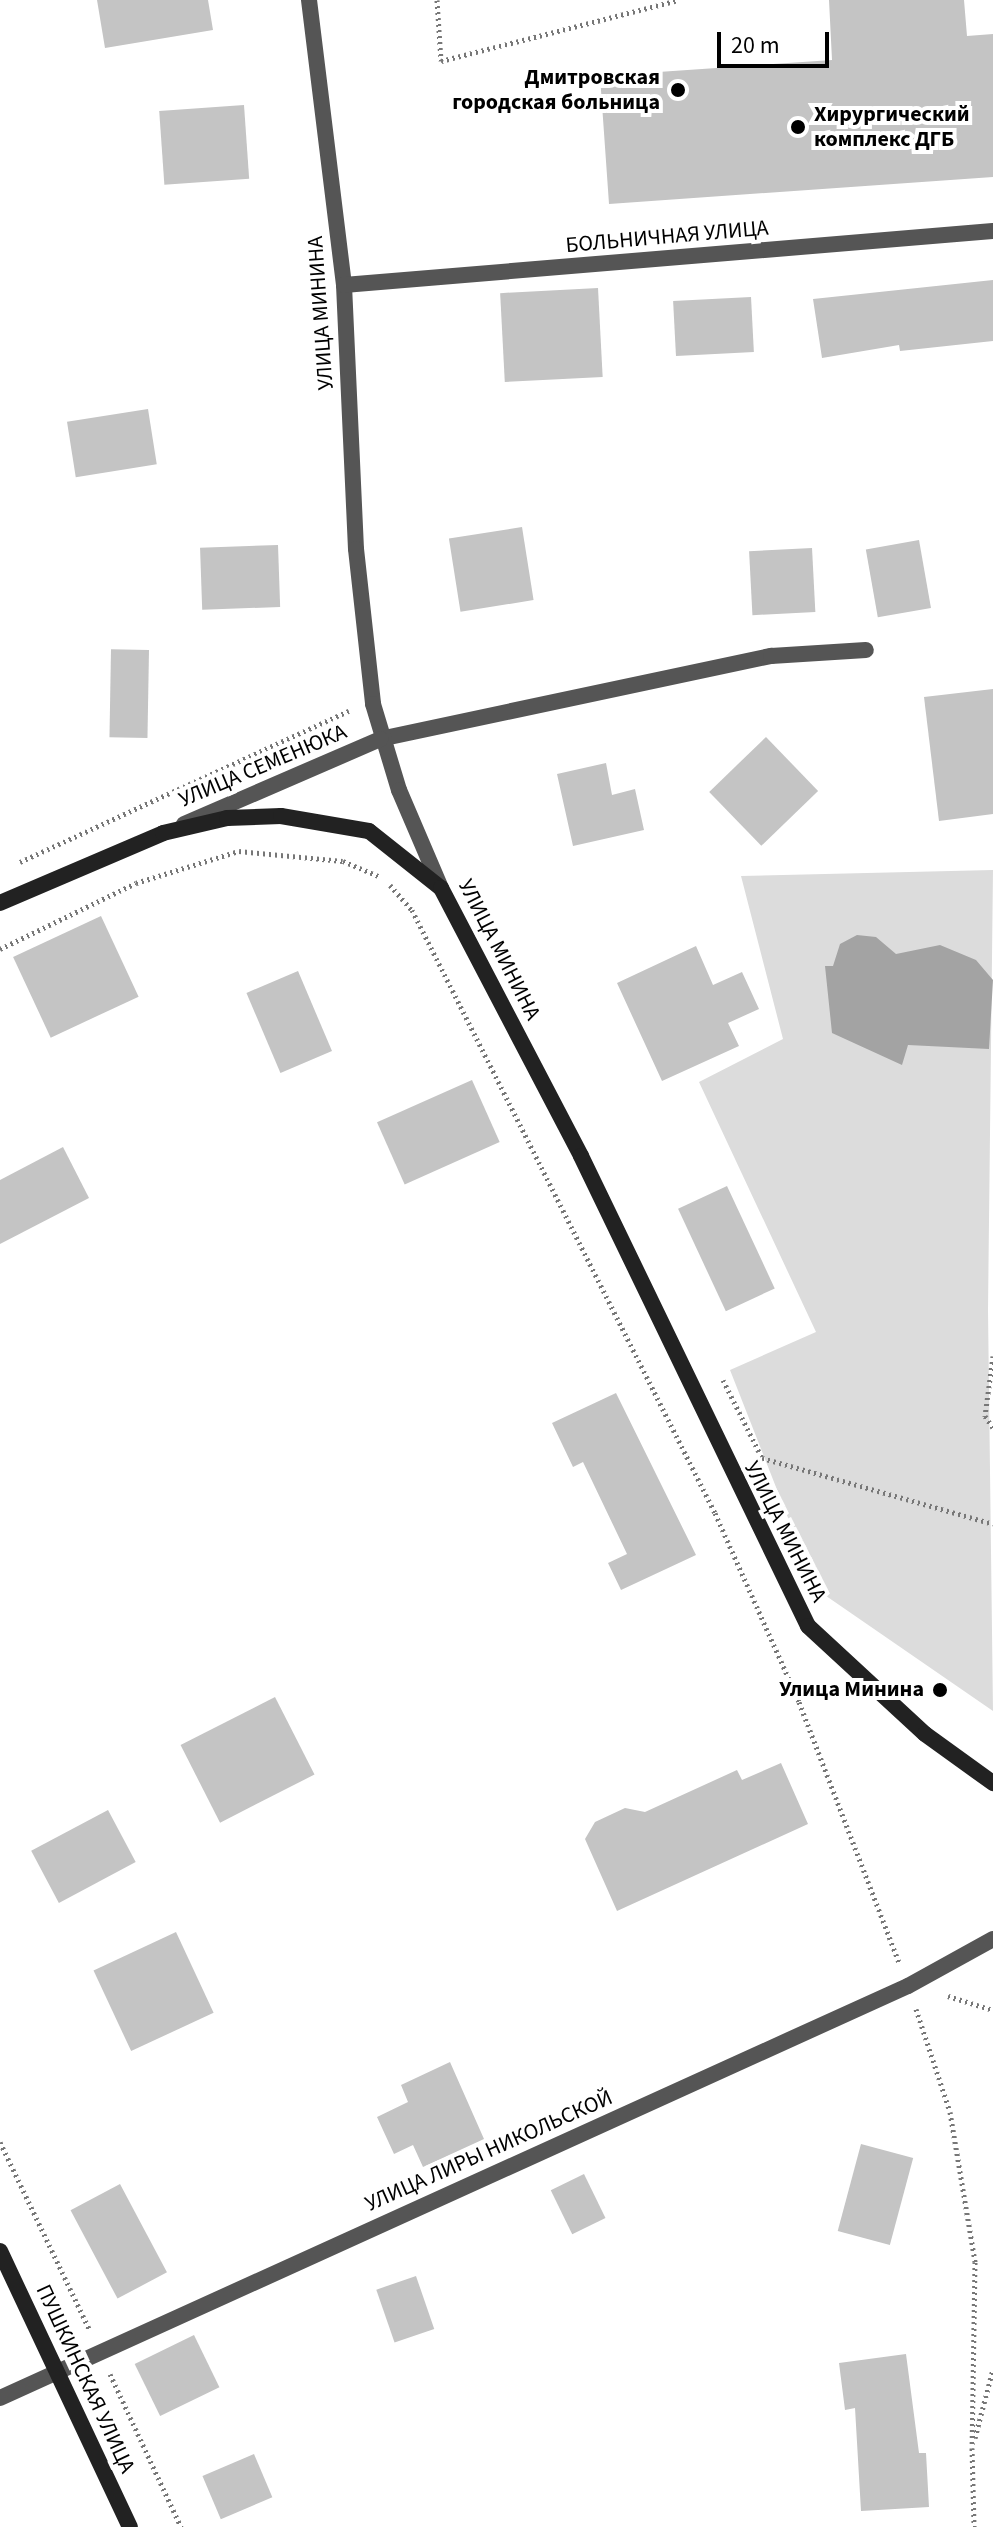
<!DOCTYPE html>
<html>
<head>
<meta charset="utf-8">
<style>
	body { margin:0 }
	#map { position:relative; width:993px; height:2527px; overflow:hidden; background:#fff; font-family:"Source Sans 3",sans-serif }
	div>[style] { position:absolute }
	.green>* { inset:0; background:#dcdcdc }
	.water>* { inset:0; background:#a3a3a3 }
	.building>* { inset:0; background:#c4c4c4; transform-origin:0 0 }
	.path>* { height:5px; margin-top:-2.5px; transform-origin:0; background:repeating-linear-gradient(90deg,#777 0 2px,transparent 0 6px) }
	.lane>* { height:16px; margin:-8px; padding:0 8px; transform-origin:8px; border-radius:8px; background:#555 }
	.street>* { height:16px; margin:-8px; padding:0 8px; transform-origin:8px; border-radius:8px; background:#555 }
	.secondary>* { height:16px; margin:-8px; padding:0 8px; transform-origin:8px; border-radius:8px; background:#222 }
	.dots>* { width:22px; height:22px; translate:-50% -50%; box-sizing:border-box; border:4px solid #fff; border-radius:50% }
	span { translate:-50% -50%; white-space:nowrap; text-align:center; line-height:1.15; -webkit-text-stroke:8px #fff; paint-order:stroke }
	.poi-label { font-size:22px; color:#000; font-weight:700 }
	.right { translate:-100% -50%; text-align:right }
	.left { translate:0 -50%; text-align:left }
	.street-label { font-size:22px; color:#000 }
	.scale { position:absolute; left:717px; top:32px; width:112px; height:36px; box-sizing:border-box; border:4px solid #000; border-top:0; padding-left:10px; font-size:24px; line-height:28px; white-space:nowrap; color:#000; -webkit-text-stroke:6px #fff; paint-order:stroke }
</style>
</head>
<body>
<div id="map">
	<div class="green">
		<i style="clip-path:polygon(993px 870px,988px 1310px,993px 1711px,816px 1589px,730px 1370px,816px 1332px,699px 1082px,783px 1039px,741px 876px)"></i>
	</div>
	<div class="water">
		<i style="clip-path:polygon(857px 935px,876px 937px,896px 954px,940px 945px,976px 960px,993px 980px,989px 1049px,908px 1045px,902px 1065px,832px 1033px,825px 966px,833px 966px,840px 944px)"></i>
	</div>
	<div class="building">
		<i style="clip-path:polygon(97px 0,208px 0,213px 30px,105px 48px)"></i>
		<i style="clip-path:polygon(829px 0,964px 0,967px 36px,993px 34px,993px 177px,609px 204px,600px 76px,832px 60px)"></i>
		<i style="left:244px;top:105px;width:74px;height:85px;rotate:86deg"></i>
		<i style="clip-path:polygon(993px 280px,993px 341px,900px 351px,899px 345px,822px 358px,813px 299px)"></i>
		<i style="left:598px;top:288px;width:89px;height:98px;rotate:87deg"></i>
		<i style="left:751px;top:297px;width:55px;height:78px;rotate:87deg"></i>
		<i style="left:148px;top:409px;width:56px;height:82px;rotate:81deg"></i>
		<i style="left:522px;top:527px;width:74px;height:74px;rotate:81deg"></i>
		<i style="left:919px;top:540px;width:69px;height:54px;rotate:80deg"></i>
		<i style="left:278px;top:545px;width:62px;height:78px;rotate:88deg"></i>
		<i style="left:812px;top:548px;width:64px;height:63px;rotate:87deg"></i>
		<i style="left:149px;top:650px;width:88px;height:38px;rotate:91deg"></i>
		<i style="clip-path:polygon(993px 689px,993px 814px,939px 821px,924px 697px)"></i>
		<i style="left:766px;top:737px;width:75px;height:79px;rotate:46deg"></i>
		<i style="clip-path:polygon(606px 763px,612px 795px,635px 789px,644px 830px,573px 846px,557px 774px)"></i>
		<i style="left:101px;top:916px;width:89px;height:97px;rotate:65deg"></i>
		<i style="clip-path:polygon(696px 946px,713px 985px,742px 972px,759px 1009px,728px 1023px,739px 1046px,662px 1081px,617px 983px)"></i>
		<i style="left:298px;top:971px;width:87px;height:56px;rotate:67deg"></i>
		<i style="left:472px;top:1080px;width:68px;height:104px;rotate:66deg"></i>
		<i style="clip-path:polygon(63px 1147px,89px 1198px,0 1244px,0 1180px)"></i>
		<i style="left:727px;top:1186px;width:113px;height:54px;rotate:65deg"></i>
		<i style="clip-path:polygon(616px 1393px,696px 1555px,621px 1590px,608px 1563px,627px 1554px,583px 1462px,573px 1467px,552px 1423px)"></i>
		<i style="left:275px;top:1697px;width:87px;height:106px;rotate:63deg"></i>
		<i style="clip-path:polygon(781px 1763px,808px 1824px,617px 1911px,585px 1839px,595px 1822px,625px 1808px,645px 1812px,737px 1770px,742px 1780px)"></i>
		<i style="left:108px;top:1810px;width:59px;height:87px;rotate:62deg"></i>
		<i style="left:176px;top:1932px;width:89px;height:91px;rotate:65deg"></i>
		<i style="clip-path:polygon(450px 2062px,484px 2139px,423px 2167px,413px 2145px,394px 2154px,377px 2117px,408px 2102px,401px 2085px)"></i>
		<i style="left:861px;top:2144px;width:54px;height:90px;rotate:15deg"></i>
		<i style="left:584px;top:2174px;width:49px;height:37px;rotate:64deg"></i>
		<i style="left:120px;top:2184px;width:100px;height:56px;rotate:62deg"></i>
		<i style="left:416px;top:2276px;width:56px;height:42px;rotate:71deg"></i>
		<i style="left:194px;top:2335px;width:58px;height:66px;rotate:64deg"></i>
		<i style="clip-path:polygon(906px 2354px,919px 2453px,926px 2453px,929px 2507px,861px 2511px,855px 2408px,845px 2410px,839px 2363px)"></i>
		<i style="left:254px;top:2454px;width:47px;height:56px;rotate:67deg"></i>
	</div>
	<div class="path">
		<i style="left:437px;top:0;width:61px;rotate:86.2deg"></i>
		<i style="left:441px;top:61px;width:245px;rotate:-14.4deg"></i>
		<i style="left:20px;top:862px;width:362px;rotate:-24.7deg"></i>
		<i style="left:390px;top:885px;width:33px;rotate:49deg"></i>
		<i style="left:412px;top:910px;width:675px;rotate:63.32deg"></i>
		<i style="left:715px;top:1513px;width:207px;rotate:66deg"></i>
		<i style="left:799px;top:1702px;width:279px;rotate:69deg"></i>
		<i style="left:0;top:949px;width:151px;rotate:-25.9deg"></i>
		<i style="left:136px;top:883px;width:108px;rotate:-17.3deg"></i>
		<i style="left:239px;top:851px;width:104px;rotate:5.5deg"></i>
		<i style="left:343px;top:861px;width:39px;rotate:23deg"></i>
		<i style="left:993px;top:1356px;width:61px;rotate:97.6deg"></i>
		<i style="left:985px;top:1416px;width:14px;rotate:56deg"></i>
		<i style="left:723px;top:1380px;width:87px;rotate:63.4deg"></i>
		<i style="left:762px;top:1458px;width:240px;rotate:15.9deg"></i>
		<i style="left:948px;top:1996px;width:47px;rotate:17.3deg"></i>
		<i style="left:916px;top:2009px;width:108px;rotate:71.7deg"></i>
		<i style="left:950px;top:2112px;width:152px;rotate:80.5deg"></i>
		<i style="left:975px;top:2262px;width:186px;rotate:90.9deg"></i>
		<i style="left:0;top:2142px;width:207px;rotate:64.5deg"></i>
		<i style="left:110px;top:2374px;width:169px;rotate:65.1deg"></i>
		<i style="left:975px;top:2438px;width:71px;rotate:-75.4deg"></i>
		<i style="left:972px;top:2448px;width:79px;rotate:88.5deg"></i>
	</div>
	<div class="lane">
		<i style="left:380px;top:739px;width:400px;rotate:-12deg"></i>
		<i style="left:771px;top:656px;width:95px;rotate:-3.6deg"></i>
	</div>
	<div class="street">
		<i style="left:309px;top:0;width:287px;rotate:83deg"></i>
		<i style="left:344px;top:285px;width:264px;rotate:87.4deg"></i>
		<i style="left:356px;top:549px;width:156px;rotate:83.7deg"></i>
		<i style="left:373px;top:704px;width:90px;rotate:73.2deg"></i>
		<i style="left:399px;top:790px;width:107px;rotate:66.8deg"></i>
		<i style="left:344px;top:285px;width:651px;rotate:-4.76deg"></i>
		<i style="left:184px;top:824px;width:214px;rotate:-23.4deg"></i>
		<i style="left:0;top:2398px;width:997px;rotate:-24.41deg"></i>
		<i style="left:908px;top:1986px;width:97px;rotate:-28.9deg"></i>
	</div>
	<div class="secondary">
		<i style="left:0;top:903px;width:177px;rotate:-23.2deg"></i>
		<i style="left:163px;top:833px;width:66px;rotate:-13.2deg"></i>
		<i style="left:227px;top:818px;width:54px;rotate:-2.1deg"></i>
		<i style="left:281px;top:816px;width:89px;rotate:9.7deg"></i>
		<i style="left:369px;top:831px;width:92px;rotate:38.4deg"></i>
		<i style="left:441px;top:888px;width:302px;rotate:62.4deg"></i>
		<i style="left:581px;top:1156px;width:522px;rotate:64.22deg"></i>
		<i style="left:808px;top:1626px;width:159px;rotate:42.7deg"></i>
		<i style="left:925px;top:1734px;width:84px;rotate:35.8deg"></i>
		<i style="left:0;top:2251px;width:305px;rotate:64.8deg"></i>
	</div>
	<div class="dots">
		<i style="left:678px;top:90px;background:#000"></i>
		<i style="left:798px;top:127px;background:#000"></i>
		<i style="left:940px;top:1690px;background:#000"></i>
	</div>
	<div class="poi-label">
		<span class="right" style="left:660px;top:90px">Дмитровская<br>городская больница</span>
		<span class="left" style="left:814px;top:127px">Хирургический<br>комплекс ДГБ</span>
		<span class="right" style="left:924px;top:1690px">Улица Минина</span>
	</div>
	<div class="street-label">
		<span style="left:667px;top:237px;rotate:-5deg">БОЛЬНИЧНАЯ УЛИЦА</span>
		<span style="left:321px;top:313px;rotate:-94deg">УЛИЦА МИНИНА</span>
		<span style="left:263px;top:766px;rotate:-23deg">УЛИЦА СЕМЕНЮКА</span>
		<span style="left:499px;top:950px;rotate:63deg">УЛИЦА МИНИНА</span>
		<span style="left:785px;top:1532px;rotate:63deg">УЛИЦА МИНИНА</span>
		<span style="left:489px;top:2151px;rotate:-24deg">УЛИЦА ЛИРЫ НИКОЛЬСКОЙ</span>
		<span style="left:85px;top:2379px;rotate:65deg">ПУШКИНСКАЯ УЛИЦА</span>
	</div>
	<div class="scale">20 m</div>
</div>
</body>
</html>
